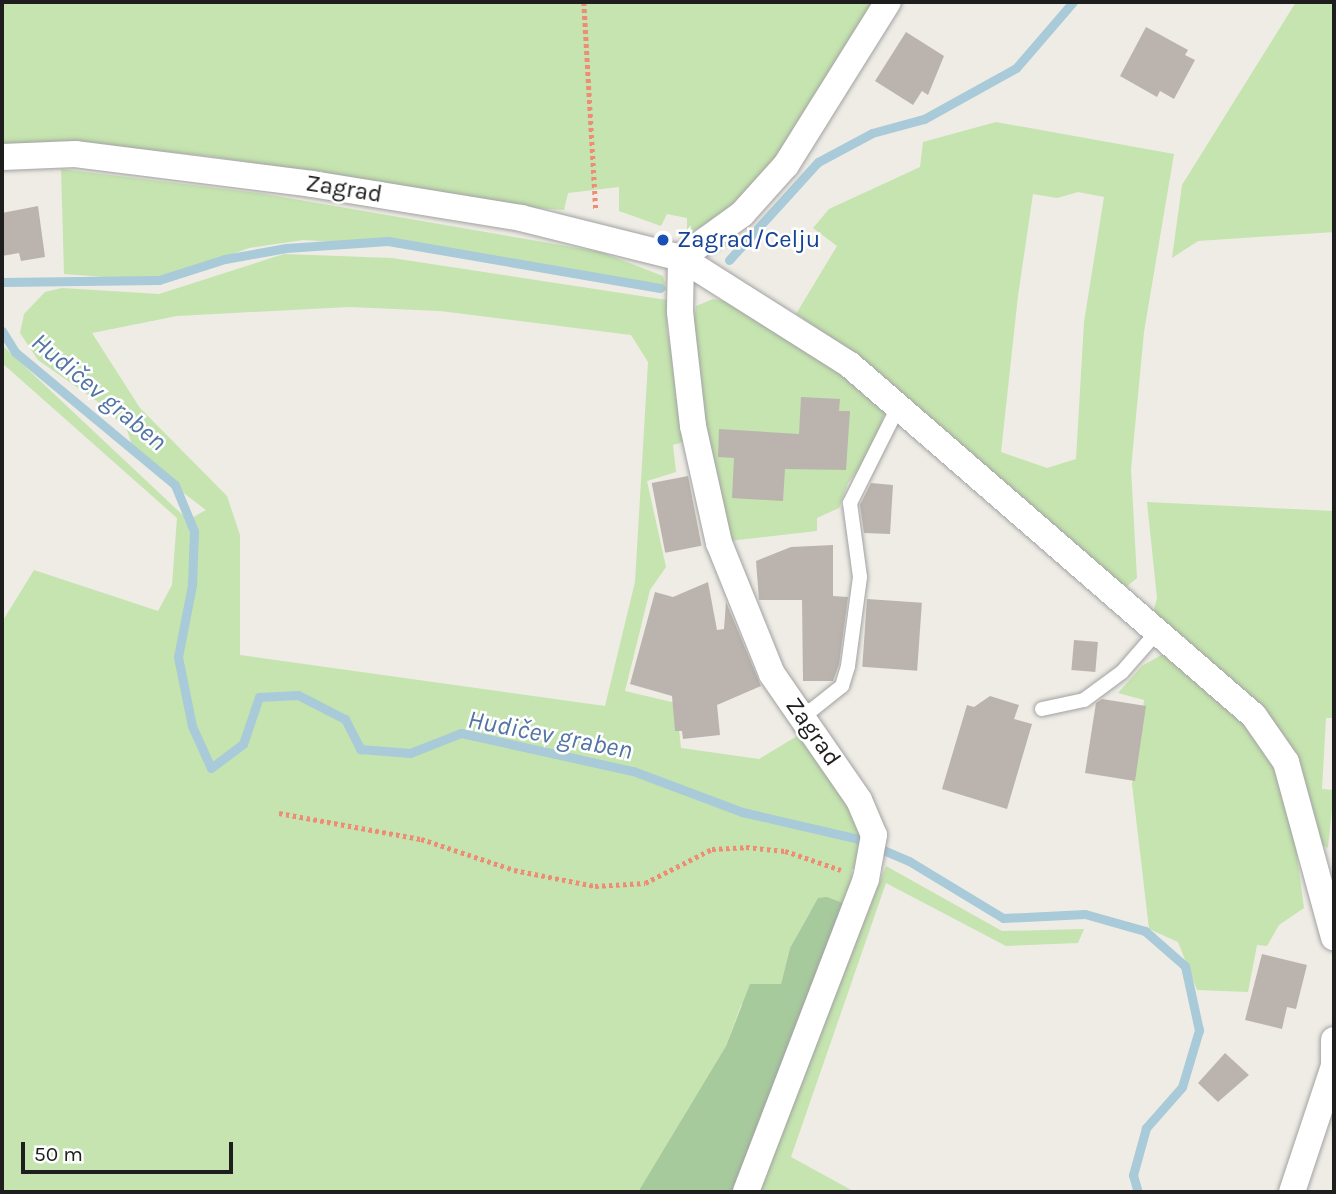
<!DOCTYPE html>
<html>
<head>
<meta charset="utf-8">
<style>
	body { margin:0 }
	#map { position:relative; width:1336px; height:1194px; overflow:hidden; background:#eeece5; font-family:Karla,sans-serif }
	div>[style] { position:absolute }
	.grass>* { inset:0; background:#c5e4af }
	.forest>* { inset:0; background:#a7ca9d }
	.stream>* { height:9px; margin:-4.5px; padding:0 4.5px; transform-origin:4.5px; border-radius:4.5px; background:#a9cad8 }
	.building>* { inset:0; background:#bbb4ae; transform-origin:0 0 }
	.path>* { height:4.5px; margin-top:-2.25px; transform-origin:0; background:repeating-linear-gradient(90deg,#ee8c76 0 3.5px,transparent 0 7px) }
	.roads { filter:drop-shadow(0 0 2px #a2a2a2) drop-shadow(0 0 2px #a2a2a2) }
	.lane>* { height:14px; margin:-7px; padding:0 7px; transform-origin:7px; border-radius:7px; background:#fff }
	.street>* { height:26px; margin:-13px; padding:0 13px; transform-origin:13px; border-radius:13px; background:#fff }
	.dots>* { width:19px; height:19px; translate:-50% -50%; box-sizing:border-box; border:4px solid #fff; border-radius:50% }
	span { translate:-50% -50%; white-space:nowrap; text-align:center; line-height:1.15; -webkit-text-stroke:5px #fff; paint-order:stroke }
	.street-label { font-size:24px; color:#1e1e1e }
	.transit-label { font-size:24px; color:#164399 }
	.left { translate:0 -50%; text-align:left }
	.water-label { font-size:26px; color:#5275a5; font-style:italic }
	.frame { position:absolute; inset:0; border:4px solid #1e1e1e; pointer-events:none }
	.scale { position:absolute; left:21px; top:1142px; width:212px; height:32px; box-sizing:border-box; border:4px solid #1e1e1e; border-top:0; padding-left:9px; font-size:21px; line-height:24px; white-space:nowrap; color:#1e1e1e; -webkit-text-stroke:5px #fff; paint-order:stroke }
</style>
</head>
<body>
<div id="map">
	<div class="grass">
		<i style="clip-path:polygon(2px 2px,874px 2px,767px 170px,726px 218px,687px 233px,687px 218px,667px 214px,661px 226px,619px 211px,619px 187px,568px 193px,564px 210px,536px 208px,208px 156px,59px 141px,2px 146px)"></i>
		<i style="clip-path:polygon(1296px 2px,1334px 2px,1334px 232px,1198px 241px,1172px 258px,1182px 185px)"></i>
		<i style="clip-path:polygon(evenodd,996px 122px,1174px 154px,1144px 332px,1131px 469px,1137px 578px,1125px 588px,838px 342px,796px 314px,837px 246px,813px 228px,829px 209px,920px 167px,923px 142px,996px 122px,1078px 192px,1104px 197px,1084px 322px,1076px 459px,1047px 468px,1001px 452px,1018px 296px,1033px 194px,1057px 198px,1078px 192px)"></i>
		<i style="clip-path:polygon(61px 169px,259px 193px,601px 252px,663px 276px,667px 291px,391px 245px,303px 240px,249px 248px,158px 281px,64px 274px)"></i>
		<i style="clip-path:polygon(evenodd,284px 254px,392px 258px,667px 300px,667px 330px,690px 440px,673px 445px,676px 472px,647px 481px,666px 567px,650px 590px,625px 691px,676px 703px,681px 748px,759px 759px,802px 733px,832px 772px,862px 834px,862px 868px,852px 869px,850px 906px,810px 912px,790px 948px,781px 984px,741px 1005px,726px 1046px,638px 1192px,2px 1192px,2px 622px,34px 570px,158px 611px,172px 585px,177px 518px,2px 363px,2px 345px,188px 520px,206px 510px,136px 457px,127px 430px,101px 404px,38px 360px,20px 333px,24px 314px,45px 292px,62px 288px,159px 294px,284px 254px,349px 307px,440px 311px,631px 335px,648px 362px,635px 582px,605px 706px,240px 655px,240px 535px,227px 496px,140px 408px,92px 333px,177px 316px,349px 307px)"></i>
		<i style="clip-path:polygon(713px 299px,726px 301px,831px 366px,885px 410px,874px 450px,848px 483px,839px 508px,817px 518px,817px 531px,729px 541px,715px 497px,691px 338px,696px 306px)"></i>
		<i style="clip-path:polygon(1147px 502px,1334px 511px,1334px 718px,1326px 718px,1322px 789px,1334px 790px,1328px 848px,1321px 844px,1296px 759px,1152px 616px,1157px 598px)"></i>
		<i style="clip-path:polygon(1163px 654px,1247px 727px,1282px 781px,1292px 819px,1304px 908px,1279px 925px,1267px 946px,1257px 945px,1248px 992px,1197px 990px,1178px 942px,1149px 929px,1132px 784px,1144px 700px,1118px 693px,1142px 666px)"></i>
		<i style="clip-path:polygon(886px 866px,1002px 931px,1084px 929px,1078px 943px,1006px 946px,886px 883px,791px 1157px,855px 1192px,757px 1192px)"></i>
	</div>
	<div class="forest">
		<i style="clip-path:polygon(827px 897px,850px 906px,739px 1192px,638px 1192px,726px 1046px,750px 984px,781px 984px,790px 948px,818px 898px)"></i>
	</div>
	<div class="stream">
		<i style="left:729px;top:260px;width:132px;rotate:-47.8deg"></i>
		<i style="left:818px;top:162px;width:61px;rotate:-28.2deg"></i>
		<i style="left:872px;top:133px;width:54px;rotate:-15.1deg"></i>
		<i style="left:924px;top:119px;width:105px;rotate:-29deg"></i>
		<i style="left:1016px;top:68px;width:87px;rotate:-49.2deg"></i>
		<i style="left:2px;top:282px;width:157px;rotate:-0.7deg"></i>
		<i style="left:159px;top:280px;width:69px;rotate:-17.7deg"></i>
		<i style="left:225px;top:259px;width:62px;rotate:-10.2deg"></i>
		<i style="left:286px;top:248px;width:102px;rotate:-3.9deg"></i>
		<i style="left:388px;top:241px;width:276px;rotate:9.8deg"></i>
		<i style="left:2px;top:331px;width:25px;rotate:58deg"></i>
		<i style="left:15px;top:352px;width:208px;rotate:39.7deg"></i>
		<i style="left:175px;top:485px;width:50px;rotate:67.6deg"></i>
		<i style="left:194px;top:531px;width:54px;rotate:92.1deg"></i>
		<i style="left:192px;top:585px;width:73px;rotate:101deg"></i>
		<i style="left:178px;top:657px;width:70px;rotate:78.5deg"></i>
		<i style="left:192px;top:726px;width:46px;rotate:65.7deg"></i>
		<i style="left:211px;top:768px;width:40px;rotate:-37deg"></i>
		<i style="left:243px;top:744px;width:50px;rotate:-71.2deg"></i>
		<i style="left:259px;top:697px;width:39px;rotate:-3deg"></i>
		<i style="left:298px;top:695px;width:53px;rotate:27.1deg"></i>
		<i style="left:345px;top:719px;width:34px;rotate:63deg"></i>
		<i style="left:360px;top:749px;width:50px;rotate:4.6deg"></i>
		<i style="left:410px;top:753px;width:55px;rotate:-21.4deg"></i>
		<i style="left:461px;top:733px;width:176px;rotate:12.5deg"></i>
		<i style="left:633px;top:771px;width:116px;rotate:20.6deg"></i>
		<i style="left:742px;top:812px;width:116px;rotate:13deg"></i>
		<i style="left:855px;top:838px;width:59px;rotate:23.1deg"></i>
		<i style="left:909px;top:861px;width:110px;rotate:31.2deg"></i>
		<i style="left:1003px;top:918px;width:82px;rotate:-2.8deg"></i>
		<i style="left:1085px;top:914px;width:62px;rotate:15.8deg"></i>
		<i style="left:1145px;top:931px;width:53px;rotate:41.2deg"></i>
		<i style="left:1185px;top:966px;width:66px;rotate:77.7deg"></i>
		<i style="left:1199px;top:1030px;width:59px;rotate:106.6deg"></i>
		<i style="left:1182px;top:1087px;width:55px;rotate:131.3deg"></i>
		<i style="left:1146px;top:1128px;width:49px;rotate:105.5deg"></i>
		<i style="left:1133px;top:1175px;width:18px;rotate:74deg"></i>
	</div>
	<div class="building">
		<i style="clip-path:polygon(1146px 27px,1188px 50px,1185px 55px,1195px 60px,1174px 99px,1160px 91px,1157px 97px,1120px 76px)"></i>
		<i style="clip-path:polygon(906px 32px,944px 56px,928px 95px,922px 91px,913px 105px,875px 81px)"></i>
		<i style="clip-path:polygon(38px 206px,45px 257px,21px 261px,19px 253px,2px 256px,2px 213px)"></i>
		<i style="clip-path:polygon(801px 397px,840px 399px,839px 411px,850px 411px,846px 470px,785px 469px,783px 501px,732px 498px,734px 458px,718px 457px,719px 429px,799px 434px)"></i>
		<i style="left:688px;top:476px;width:71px;height:37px;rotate:79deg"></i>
		<i style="clip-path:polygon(871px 483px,893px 485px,890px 534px,864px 533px,860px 505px)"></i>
		<i style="clip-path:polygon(833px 545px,833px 596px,848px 597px,839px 664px,833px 681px,803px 681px,802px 600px,759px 600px,756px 561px,791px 547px)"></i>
		<i style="clip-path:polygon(708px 582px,717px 630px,724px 629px,726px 602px,761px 686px,717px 705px,720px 735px,683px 739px,682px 731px,675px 731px,672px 696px,630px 684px,655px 592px,673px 597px)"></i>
		<i style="left:867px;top:599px;width:55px;height:68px;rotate:4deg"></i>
		<i style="left:1074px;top:640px;width:24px;height:30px;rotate:5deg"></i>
		<i style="clip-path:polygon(990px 696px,1019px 705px,1014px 719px,1032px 724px,1007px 809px,942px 789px,967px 705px,974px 707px)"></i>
		<i style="clip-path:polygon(1102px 699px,1146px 706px,1135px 781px,1085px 773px,1096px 703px)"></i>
		<i style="clip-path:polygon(1262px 954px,1307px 965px,1296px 1009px,1287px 1007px,1282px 1029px,1245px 1020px)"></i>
		<i style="clip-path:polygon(1225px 1053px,1249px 1075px,1218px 1102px,1198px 1083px)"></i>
	</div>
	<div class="path">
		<i style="left:584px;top:2px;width:210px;rotate:86.7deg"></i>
		<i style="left:279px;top:813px;width:144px;rotate:10.4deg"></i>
		<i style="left:421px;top:839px;width:98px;rotate:18.4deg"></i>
		<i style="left:514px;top:870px;width:83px;rotate:11.2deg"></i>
		<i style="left:595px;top:886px;width:50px;rotate:-3.4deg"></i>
		<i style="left:645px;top:883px;width:75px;rotate:-26.9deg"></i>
		<i style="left:712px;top:849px;width:34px;rotate:-3deg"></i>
		<i style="left:746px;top:847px;width:39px;rotate:6deg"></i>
		<i style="left:785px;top:851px;width:59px;rotate:18.7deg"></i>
	</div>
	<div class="roads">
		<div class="lane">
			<i style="left:1042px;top:709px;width:43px;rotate:-12.1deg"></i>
			<i style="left:1084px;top:700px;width:47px;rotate:-36.4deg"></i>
			<i style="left:1122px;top:672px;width:53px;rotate:-48.8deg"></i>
			<i style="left:803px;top:717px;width:50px;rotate:-38.5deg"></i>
			<i style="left:842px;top:686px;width:21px;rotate:-73deg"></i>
			<i style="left:848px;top:666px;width:90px;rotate:-82.3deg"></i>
			<i style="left:860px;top:577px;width:75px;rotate:-97.7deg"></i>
			<i style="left:850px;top:503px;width:107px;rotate:-63.4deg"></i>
		</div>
		<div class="street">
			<i style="left:2px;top:157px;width:73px;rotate:-2.4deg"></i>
			<i style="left:75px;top:154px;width:239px;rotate:7.2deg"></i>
			<i style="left:312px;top:184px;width:212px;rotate:9.2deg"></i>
			<i style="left:521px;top:218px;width:165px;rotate:14deg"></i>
			<i style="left:681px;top:258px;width:200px;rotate:32.3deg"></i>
			<i style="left:850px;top:365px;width:535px;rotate:40.98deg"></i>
			<i style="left:1254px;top:716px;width:56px;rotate:55.2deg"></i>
			<i style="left:1286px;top:762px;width:182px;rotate:74.7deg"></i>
			<i style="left:681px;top:258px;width:54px;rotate:91.1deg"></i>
			<i style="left:680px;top:312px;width:115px;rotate:83.5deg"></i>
			<i style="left:693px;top:426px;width:120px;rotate:77.5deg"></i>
			<i style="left:719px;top:543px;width:141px;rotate:68deg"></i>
			<i style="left:772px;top:674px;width:153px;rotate:55.4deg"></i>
			<i style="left:859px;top:800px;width:38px;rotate:67deg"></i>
			<i style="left:874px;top:835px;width:45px;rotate:100.3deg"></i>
			<i style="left:866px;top:879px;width:335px;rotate:111deg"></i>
			<i style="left:681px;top:258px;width:75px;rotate:-35.8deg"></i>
			<i style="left:742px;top:214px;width:66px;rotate:-48.1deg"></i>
			<i style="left:786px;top:165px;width:192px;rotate:-58deg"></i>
			<i style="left:1292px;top:1192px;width:133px;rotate:-71.6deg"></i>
			<i style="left:1334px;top:1066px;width:26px;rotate:-90deg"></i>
		</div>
	</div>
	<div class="dots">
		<i style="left:663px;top:240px;background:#1a4fb4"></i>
	</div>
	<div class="street-label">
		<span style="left:344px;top:189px;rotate:9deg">Zagrad</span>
		<span style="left:813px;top:732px;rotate:55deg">Zagrad</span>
	</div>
	<div class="transit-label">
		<span class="left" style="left:677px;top:240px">Zagrad/Celju</span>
	</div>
	<div class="water-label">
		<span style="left:99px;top:392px;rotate:40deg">Hudičev graben</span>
		<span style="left:550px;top:735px;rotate:11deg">Hudičev graben</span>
	</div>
	<div class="frame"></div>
	<div class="scale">50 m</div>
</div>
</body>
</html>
